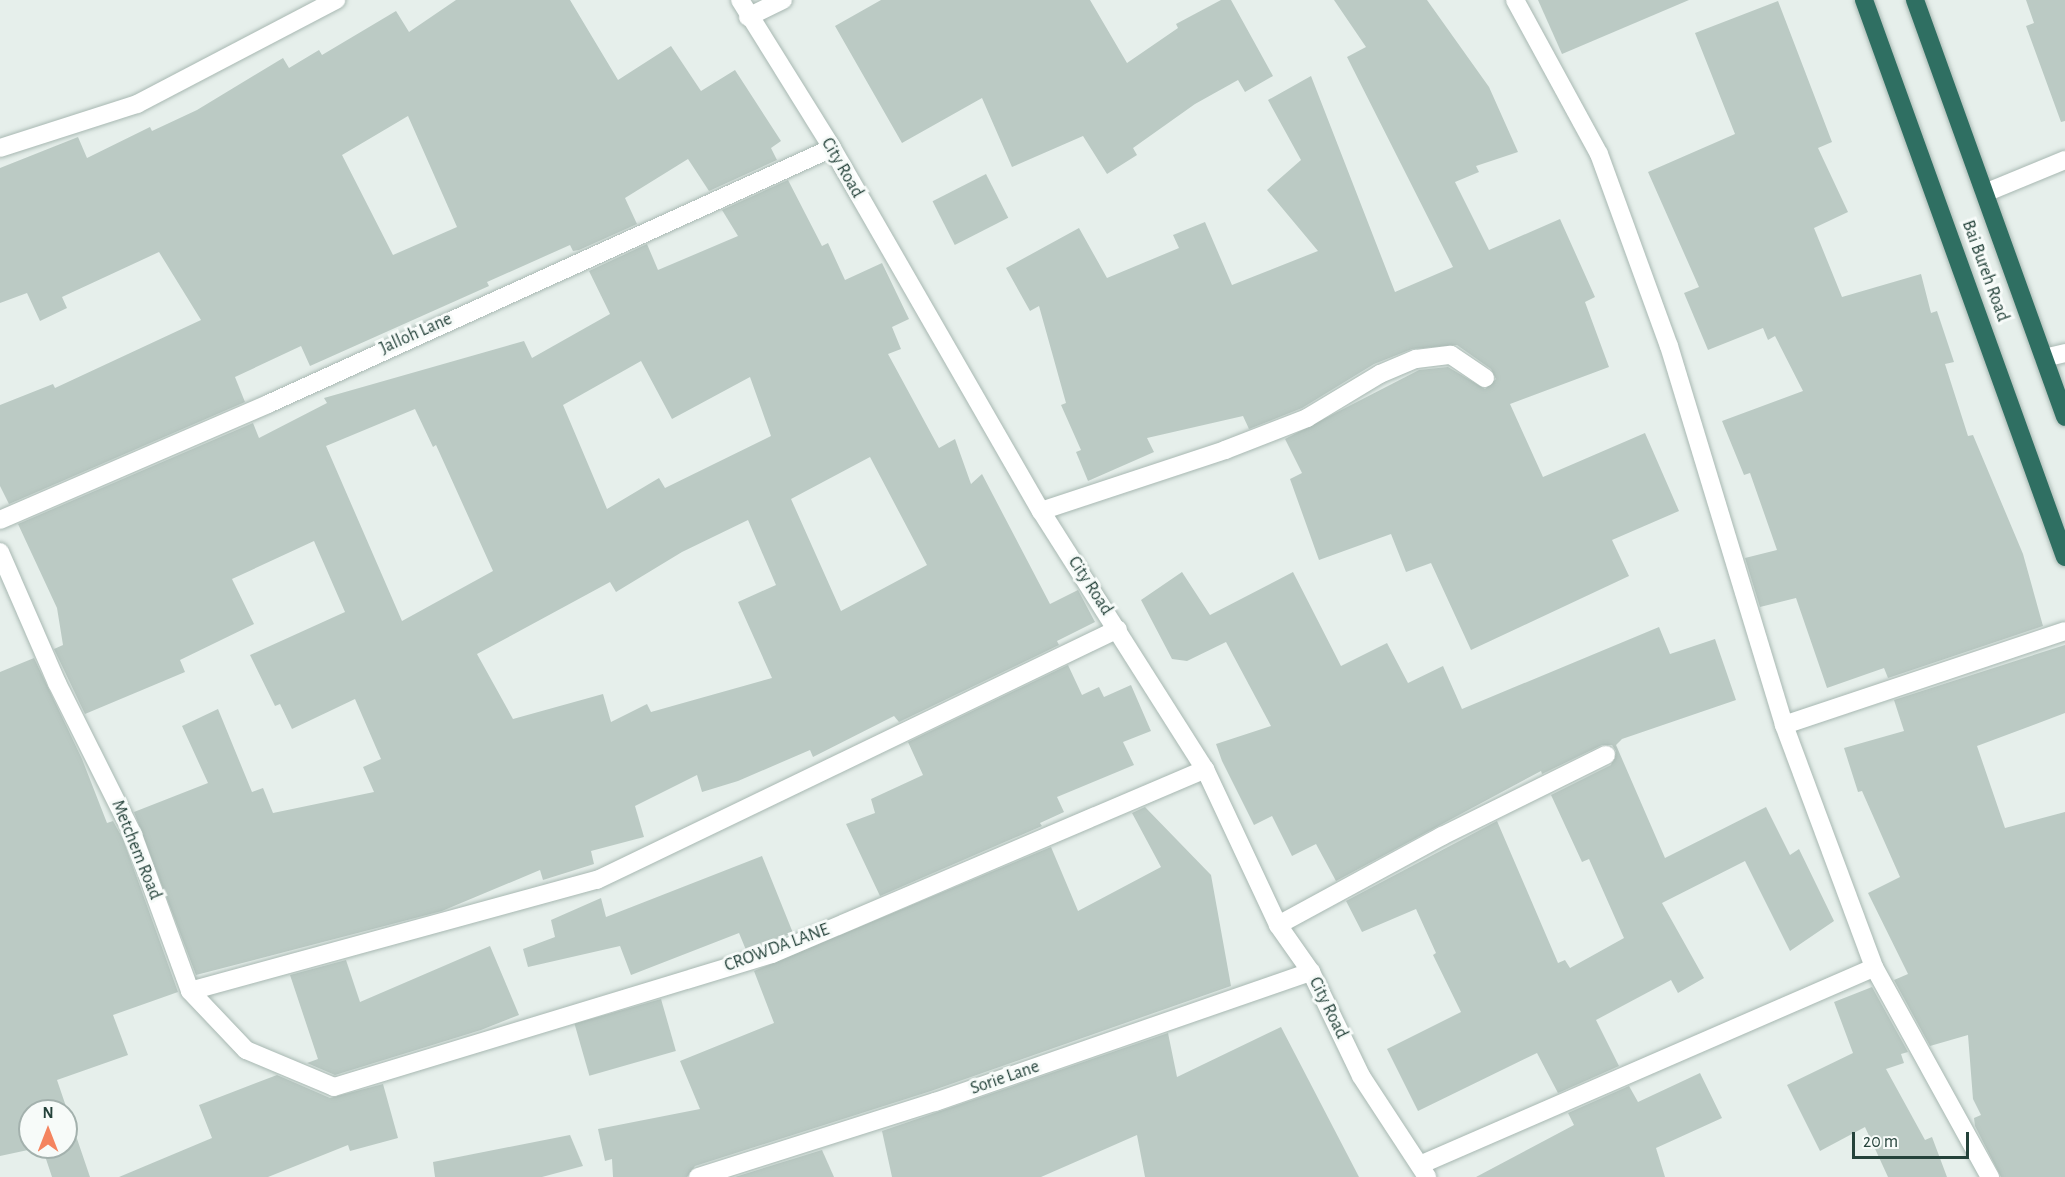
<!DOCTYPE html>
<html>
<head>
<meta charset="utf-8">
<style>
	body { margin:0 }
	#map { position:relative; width:2065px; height:1177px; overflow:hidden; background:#e6efeb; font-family:"Alegreya Sans",sans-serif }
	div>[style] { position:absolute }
	.building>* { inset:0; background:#bbcac4; transform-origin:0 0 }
	.roads { filter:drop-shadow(0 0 2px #a8b8b2) drop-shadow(0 0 2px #a8b8b2) }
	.lane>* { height:18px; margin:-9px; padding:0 9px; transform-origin:9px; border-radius:9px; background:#fff }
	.street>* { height:18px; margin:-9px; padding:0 9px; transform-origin:9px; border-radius:9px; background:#fff }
	.secondary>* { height:18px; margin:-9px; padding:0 9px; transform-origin:9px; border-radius:9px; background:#fff }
	.highway>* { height:18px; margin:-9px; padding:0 9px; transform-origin:9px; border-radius:9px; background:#2f6f62 }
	span { translate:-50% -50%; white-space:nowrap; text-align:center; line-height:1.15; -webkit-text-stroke:6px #f7fbf9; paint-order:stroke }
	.street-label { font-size:18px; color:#24423a }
	.north { position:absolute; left:18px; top:1099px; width:60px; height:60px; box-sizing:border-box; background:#f7fbf9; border:2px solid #a3b1ad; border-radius:50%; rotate:0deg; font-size:16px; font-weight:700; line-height:24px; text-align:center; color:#24423a }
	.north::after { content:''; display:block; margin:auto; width:21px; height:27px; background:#f4845f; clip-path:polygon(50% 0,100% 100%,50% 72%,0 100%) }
	.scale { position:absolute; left:1852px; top:1132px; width:117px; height:27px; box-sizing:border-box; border:3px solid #24423a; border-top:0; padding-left:8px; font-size:18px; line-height:21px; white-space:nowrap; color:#24423a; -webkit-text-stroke:4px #f7fbf9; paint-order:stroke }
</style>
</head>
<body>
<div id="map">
	<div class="building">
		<i style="clip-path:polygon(evenodd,456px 0,570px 0,618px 80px,671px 46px,701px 91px,735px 70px,781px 141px,771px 148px,777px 160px,709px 191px,688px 159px,625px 198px,637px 224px,579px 250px,573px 251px,570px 245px,487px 282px,489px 286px,310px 366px,301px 346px,235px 377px,245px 402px,9px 504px,0 486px,0 405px,53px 384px,55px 388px,201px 320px,159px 252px,62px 297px,67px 308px,40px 321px,27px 293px,0 303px,0 168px,78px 137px,87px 158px,150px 127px,152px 131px,197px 110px,283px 58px,289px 68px,319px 50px,322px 55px,396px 11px,409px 32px,456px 0,408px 116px,457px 227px,393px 255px,342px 155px,408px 116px)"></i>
		<i style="clip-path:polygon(881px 0,1090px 0,1127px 63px,1178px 28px,1176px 24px,1221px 0,1231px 0,1273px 76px,1245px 92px,1238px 80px,1195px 104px,1133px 148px,1137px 155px,1107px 174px,1083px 136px,1012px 167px,982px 98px,902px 143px,835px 26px)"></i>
		<i style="clip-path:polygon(1334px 0,1427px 0,1489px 87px,1518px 152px,1476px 166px,1479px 172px,1455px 182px,1489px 250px,1560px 219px,1595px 297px,1585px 302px,1609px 367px,1510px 404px,1543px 477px,1645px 433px,1679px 511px,1612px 540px,1629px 576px,1471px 650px,1431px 563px,1406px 572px,1391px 534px,1319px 560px,1290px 479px,1302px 473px,1285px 439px,1419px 370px,1448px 367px,1485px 389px,1496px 379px,1491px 369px,1457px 345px,1412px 349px,1374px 364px,1302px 408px,1249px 429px,1243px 416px,1147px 438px,1154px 452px,1088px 481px,1076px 452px,1081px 450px,1061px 405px,1066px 403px,1039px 306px,1030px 311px,1006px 268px,1079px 228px,1107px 278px,1179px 248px,1173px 235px,1205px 222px,1232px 285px,1318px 251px,1267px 190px,1301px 160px,1268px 100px,1311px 76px,1395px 292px,1453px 267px,1347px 57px,1366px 47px)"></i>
		<i style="clip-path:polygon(1538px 0,1689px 0,1562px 54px)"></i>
		<i style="clip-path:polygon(2026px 0,2065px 0,2065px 121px,2061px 122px,2026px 26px,2034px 23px)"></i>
		<i style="clip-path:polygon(1778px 1px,1832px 142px,1818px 148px,1848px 212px,1814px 228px,1842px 297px,1921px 274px,1931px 313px,1937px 311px,1954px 362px,1945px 364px,1968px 436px,1973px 435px,2023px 554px,2043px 626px,1888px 678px,1884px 668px,1827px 688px,1796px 598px,1760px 607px,1745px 558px,1777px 550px,1750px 473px,1744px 475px,1722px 421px,1803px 391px,1775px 336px,1768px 340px,1763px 328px,1708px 350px,1684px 293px,1699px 287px,1648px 172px,1735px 134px,1695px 33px)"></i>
		<i style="left:986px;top:174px;width:49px;height:60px;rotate:63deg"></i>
		<i style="clip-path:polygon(evenodd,788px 180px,822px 246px,828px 243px,845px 280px,882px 263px,909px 319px,892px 327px,901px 349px,888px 354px,939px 448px,955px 439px,971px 484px,982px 474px,1050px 604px,1078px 590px,1095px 622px,1057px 641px,1059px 645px,899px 722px,894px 716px,813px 757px,810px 750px,738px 781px,702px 792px,697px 775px,635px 806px,644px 837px,591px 851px,594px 864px,543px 880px,540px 870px,442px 911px,196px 975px,134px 812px,208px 783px,182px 726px,218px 709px,252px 792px,263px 788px,273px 813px,374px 792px,363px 767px,381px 759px,355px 699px,292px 729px,280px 704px,275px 706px,250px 655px,345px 612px,314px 541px,232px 579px,254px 624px,180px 660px,185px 672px,85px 714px,54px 649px,63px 645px,57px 608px,18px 524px,253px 423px,259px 438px,327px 403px,324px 398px,524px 341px,532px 358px,610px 314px,589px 271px,647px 244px,658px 270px,738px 236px,722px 210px,788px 180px,641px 361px,672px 419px,750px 377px,771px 436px,665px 488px,659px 478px,607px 509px,563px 405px,641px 361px,788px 180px,415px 409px,433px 447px,436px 445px,493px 571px,402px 621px,326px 446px,415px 409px,788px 180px,870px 457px,927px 565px,841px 611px,791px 499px,870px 457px,788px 180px,748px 520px,776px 585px,738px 602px,772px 678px,651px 712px,647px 704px,611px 722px,603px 694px,513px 719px,477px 654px,610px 582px,616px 592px,682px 552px,748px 520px)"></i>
		<i style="clip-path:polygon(1182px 572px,1210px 615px,1293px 572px,1341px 666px,1387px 643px,1408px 683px,1443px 666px,1462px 709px,1659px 627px,1670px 654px,1715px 639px,1736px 700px,1622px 739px,1616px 745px,1665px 858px,1766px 807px,1790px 855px,1799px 849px,1834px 921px,1790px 951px,1745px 861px,1662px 903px,1704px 978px,1678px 993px,1671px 980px,1596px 1020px,1619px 1066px,1558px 1093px,1537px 1053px,1418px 1111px,1387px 1049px,1461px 1012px,1433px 955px,1436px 953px,1416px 909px,1362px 932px,1346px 901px,1497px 821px,1558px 963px,1565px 960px,1570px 968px,1624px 938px,1589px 859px,1582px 862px,1551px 795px,1611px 765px,1616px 751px,1612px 745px,1602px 745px,1542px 774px,1541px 771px,1336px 881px,1316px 844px,1292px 856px,1272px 816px,1254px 825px,1222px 761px,1216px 744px,1271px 726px,1226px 642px,1187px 661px,1172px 659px,1141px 600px)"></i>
		<i style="clip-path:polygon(2065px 645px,2065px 713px,1977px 746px,2005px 828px,2065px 812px,2065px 1177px,2001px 1177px,1975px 1126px,1974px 1118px,1981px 1115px,1973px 1099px,1968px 1035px,1930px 1046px,1894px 980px,1908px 974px,1868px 893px,1900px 877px,1862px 791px,1858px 792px,1844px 748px,1904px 731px,1894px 700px)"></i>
		<i style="clip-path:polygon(evenodd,34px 658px,82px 759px,107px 823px,113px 821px,123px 839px,178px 992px,113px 1015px,128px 1055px,57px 1080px,90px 1177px,52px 1177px,42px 1147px,0 1156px,0 672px,34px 658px,30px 1111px,66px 1111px,66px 1147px,30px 1147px,30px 1111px)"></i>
		<i style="clip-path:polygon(1068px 665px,1082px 695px,1099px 687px,1104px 697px,1131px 685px,1151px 731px,1123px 742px,1134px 765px,1057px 797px,1064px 812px,1040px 823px,1042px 826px,880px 896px,846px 824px,875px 813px,871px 799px,923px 775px,908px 742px)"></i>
		<i style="clip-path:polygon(1145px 807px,1211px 875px,1231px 986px,931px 1091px,695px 1166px,687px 1177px,613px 1177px,612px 1159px,605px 1161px,598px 1129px,700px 1109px,680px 1061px,774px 1023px,754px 971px,1051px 847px,1078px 911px,1161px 867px,1132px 813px)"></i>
		<i style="clip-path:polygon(762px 856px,793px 933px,746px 950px,739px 933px,631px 975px,620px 946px,528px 967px,523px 949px,555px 937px,551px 920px,601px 898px,606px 917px)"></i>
		<i style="clip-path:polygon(490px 946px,519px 1015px,481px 1030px,335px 1075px,307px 1063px,318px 1059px,290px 975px,346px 960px,360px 1002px)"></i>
		<i style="clip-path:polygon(1872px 987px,1908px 1052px,1901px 1054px,1904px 1063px,1886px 1069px,1925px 1140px,1932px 1137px,1947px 1177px,1888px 1177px,1865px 1127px,1820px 1151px,1787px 1085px,1853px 1053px,1834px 1002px)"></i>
		<i style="left:661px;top:999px;width:54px;height:90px;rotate:74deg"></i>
		<i style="clip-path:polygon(1281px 1027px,1359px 1177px,1145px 1177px,1137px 1135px,1041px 1177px,892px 1177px,882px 1131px,1168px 1033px,1177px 1077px)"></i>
		<i style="clip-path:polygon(1700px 1073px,1722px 1118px,1656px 1148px,1665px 1177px,1476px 1177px,1574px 1125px,1568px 1113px,1629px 1086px,1638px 1102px)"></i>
		<i style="clip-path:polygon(277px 1075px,330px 1098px,383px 1084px,398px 1138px,350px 1151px,348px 1145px,268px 1177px,119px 1177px,212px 1138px,199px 1105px)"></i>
		<i style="clip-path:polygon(570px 1135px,583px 1166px,542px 1177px,435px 1177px,433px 1162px)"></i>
		<i style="clip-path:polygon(822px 1150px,834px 1177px,735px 1177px)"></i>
	</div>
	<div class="roads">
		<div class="lane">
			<i style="left:1985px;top:193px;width:87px;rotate:-22.4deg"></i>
			<i style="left:2044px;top:358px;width:22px;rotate:-13deg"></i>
		</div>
		<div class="street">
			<i style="left:1515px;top:0;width:175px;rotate:61.4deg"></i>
			<i style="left:1599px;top:154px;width:204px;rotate:70deg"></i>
			<i style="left:1669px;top:346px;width:396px;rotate:73.1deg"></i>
			<i style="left:1784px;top:725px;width:258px;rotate:69.6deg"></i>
			<i style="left:1874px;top:967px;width:240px;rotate:61.1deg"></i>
			<i style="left:748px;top:17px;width:39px;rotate:-26deg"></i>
			<i style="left:0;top:148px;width:144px;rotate:-17.8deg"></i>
			<i style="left:137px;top:104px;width:225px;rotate:-27.6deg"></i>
			<i style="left:1041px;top:511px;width:194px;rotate:-18.3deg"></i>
			<i style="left:1225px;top:450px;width:88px;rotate:-21.3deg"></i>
			<i style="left:1307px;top:418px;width:85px;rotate:-31.1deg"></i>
			<i style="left:1380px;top:374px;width:39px;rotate:-23deg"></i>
			<i style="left:1416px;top:359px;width:35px;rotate:-7deg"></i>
			<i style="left:1451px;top:355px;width:41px;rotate:34.1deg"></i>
			<i style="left:0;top:520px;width:292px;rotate:-23.4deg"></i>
			<i style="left:268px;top:404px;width:619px;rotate:-24.41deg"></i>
			<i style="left:0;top:552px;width:143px;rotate:66.5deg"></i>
			<i style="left:57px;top:683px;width:170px;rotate:63.4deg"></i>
			<i style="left:133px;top:835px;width:166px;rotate:69.9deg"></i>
			<i style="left:190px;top:991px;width:81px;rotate:46.5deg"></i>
			<i style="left:246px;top:1050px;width:95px;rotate:22.8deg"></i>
			<i style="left:334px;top:1087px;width:458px;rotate:-16.9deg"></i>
			<i style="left:772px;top:954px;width:471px;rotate:-23.1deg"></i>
			<i style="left:1784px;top:725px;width:296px;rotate:-18.5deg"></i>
			<i style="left:1278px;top:925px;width:187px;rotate:-28.5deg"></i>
			<i style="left:1442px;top:836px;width:183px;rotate:-26.3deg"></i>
			<i style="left:190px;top:991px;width:422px;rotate:-15.3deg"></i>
			<i style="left:597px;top:880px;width:578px;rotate:-25.72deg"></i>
			<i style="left:1422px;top:1164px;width:493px;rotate:-23.5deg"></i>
			<i style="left:698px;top:1177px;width:249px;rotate:-17.6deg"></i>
			<i style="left:935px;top:1102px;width:398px;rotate:-19.1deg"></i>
		</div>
		<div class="secondary">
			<i style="left:740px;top:0;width:174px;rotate:58.1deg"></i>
			<i style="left:832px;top:148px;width:419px;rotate:60.1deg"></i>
			<i style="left:1041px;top:511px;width:306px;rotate:57.6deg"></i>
			<i style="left:1205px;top:769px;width:172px;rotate:64.9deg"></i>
			<i style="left:1278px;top:925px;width:57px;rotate:54.9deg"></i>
			<i style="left:1311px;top:972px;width:115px;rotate:64.3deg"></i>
			<i style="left:1361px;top:1076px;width:121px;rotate:56.8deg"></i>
		</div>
		<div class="highway">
			<i style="left:1864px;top:0;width:592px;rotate:70.16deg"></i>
			<i style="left:1915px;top:0;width:443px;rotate:70.2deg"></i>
		</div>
	</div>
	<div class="street-label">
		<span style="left:842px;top:168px;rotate:60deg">City Road</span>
		<span style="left:1985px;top:271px;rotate:70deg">Bai Bureh Road</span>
		<span style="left:416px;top:334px;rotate:-24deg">Jalloh Lane</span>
		<span style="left:1090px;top:586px;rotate:57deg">City Road</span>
		<span style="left:136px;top:850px;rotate:68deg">Metchem Road</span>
		<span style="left:777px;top:948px;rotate:-20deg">CROWDA LANE</span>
		<span style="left:1328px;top:1008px;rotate:64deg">City Road</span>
		<span style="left:1005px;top:1078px;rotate:-19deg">Sorie Lane</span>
	</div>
	<div class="north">N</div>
	<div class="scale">20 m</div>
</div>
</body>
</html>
